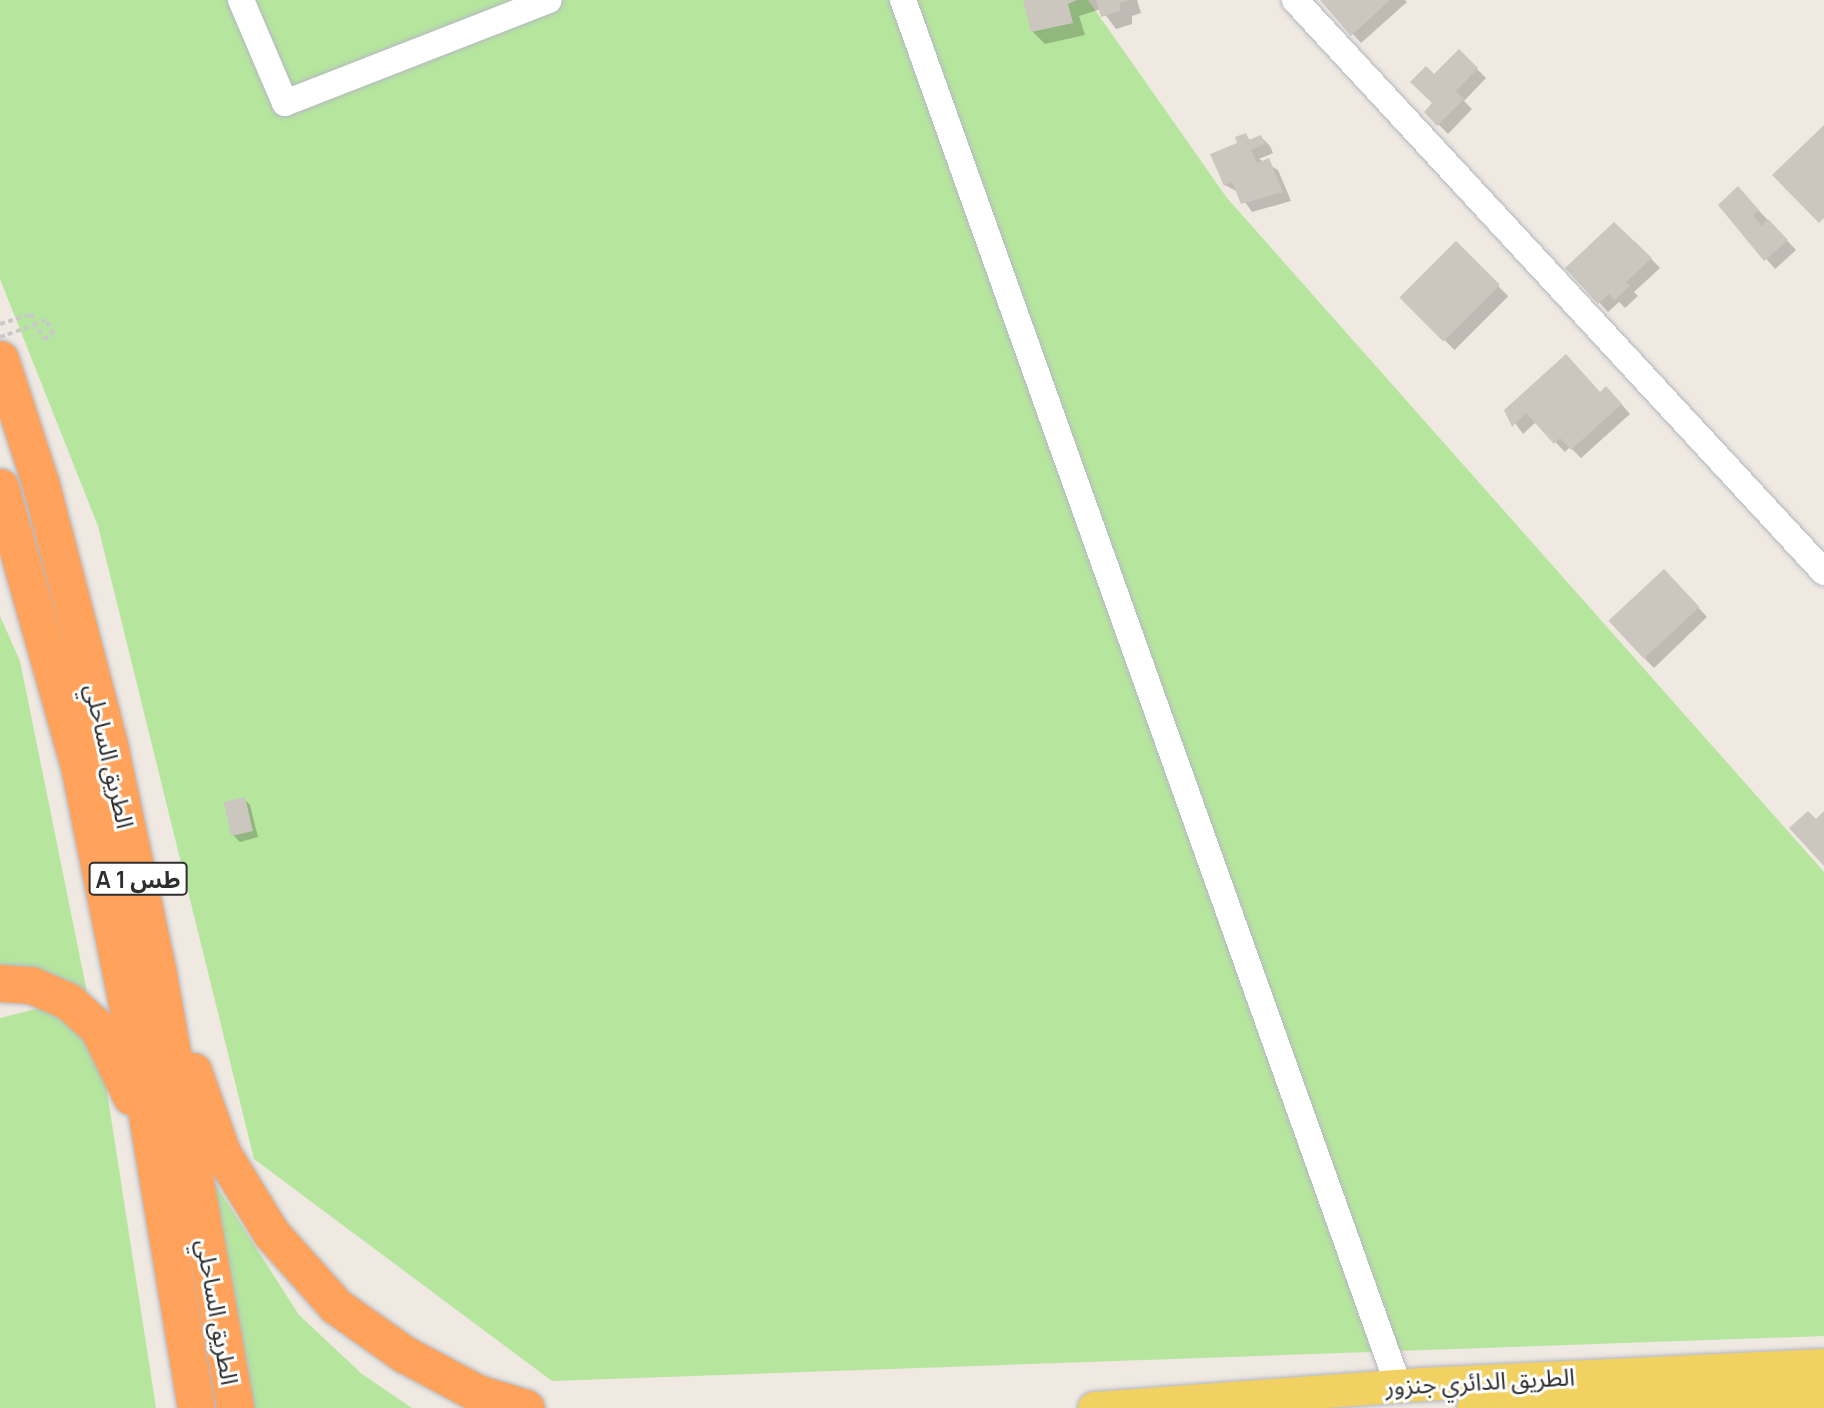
<!DOCTYPE html>
<html>
<head>
<meta charset="utf-8">
<style>
	body { margin:0 }
	#map { position:relative; width:1824px; height:1408px; overflow:hidden; background:#efe9e1; font-family:Manrope,"Noto Sans Arabic",sans-serif }
	div>[style] { position:absolute }
	.green>* { inset:0; background:#b6e59e }
	.shadow>* { inset:0; background:#0003; transform-origin:0 0 }
	.building>* { inset:0; background:#cbc7bf; transform-origin:0 0 }
	.path>* { height:3.5px; margin-top:-1.75px; transform-origin:0; background:repeating-linear-gradient(90deg,#c9c9c9 0 5px,transparent 0 8.5px) }
	.roads { filter:drop-shadow(0 0 2px #b4b7c1) drop-shadow(0 0 2px #b4b7c1) }
	.minor>* { height:26px; margin:-13px; padding:0 13px; transform-origin:13px; border-radius:13px; background:#fff }
	.major>* { height:33px; margin:-16.5px; padding:0 16.5px; transform-origin:16.5px; border-radius:16.5px; background:#f2d163 }
	.highway>* { height:37px; margin:-18.5px; padding:0 18.5px; transform-origin:18.5px; border-radius:18.5px; background:#ffa35c }
	.path-bridge>* { height:3.5px; margin-top:-1.75px; transform-origin:0; background:repeating-linear-gradient(90deg,#c9c9c9 0 5px,transparent 0 8.5px) }
	span { translate:-50% -50%; white-space:nowrap; text-align:center; line-height:1.15; -webkit-text-stroke:6px #fff; paint-order:stroke }
	.shield-label span { padding:2px 5px; background:#fff; border:2px solid; border-radius:5px; -webkit-text-stroke-width:0 }
	.shield-label { font-size:23px; color:#2e2e2e; font-weight:700 }
	.street-label { font-size:24px; color:#2e2e2e }
</style>
</head>
<body>
<div id="map">
	<div class="green">
		<i style="clip-path:polygon(0 0,1088px 0,1227px 198px,1824px 872px,1824px 1336px,552px 1381px,254px 1159px,98px 526px,0 279px)"></i>
		<i style="clip-path:polygon(0 616px,20px 661px,89px 1002px,0 973px)"></i>
		<i style="clip-path:polygon(40px 1008px,63px 1018px,90px 1043px,105px 1079px,156px 1408px,0 1408px,0 1018px)"></i>
		<i style="clip-path:polygon(205px 1168px,299px 1315px,362px 1374px,412px 1408px,250px 1408px)"></i>
	</div>
	<div class="shadow">
		<i style="clip-path:polygon(1025px 0,1137px 0,1141px 13px,1132px 16px,1132px 24px,1116px 29px,1101px 9px,1079px 16px,1085px 35px,1045px 44px,1032px 31px)"></i>
		<i style="clip-path:polygon(1322px 0,1405px 0,1407px 2px,1361px 43px)"></i>
		<i style="clip-path:polygon(1459px 51px,1486px 78px,1464px 101px,1472px 109px,1448px 134px,1426px 112px,1434px 103px,1434px 77px)"></i>
		<i style="clip-path:polygon(1245px 135px,1251px 141px,1261px 137px,1270px 146px,1273px 153px,1259px 159px,1278px 170px,1291px 201px,1252px 212px,1238px 192px,1225px 185px)"></i>
		<i style="clip-path:polygon(1747px 198px,1796px 250px,1775px 269px,1720px 205px)"></i>
		<i style="clip-path:polygon(1635px 242px,1660px 268px,1634px 292px,1638px 296px,1625px 308px,1619px 302px,1608px 312px,1599px 302px)"></i>
		<i style="left:1456px;top:244px;width:74px;height:76px;rotate:45deg"></i>
		<i style="clip-path:polygon(1600px 394px,1616px 398px,1630px 414px,1581px 458px,1570px 447px,1565px 452px,1536px 422px,1523px 434px,1506px 411px)"></i>
		<i style="clip-path:polygon(1673px 580px,1707px 617px,1654px 668px,1645px 659px)"></i>
		<i style="clip-path:polygon(244px 799px,250px 805px,258px 837px,240px 842px,234px 836px)"></i>
	</div>
	<div class="building">
		<i style="clip-path:polygon(1023px 0,1077px 0,1068px 4px,1073px 23px,1031px 32px)"></i>
		<i style="clip-path:polygon(1096px 0,1129px 0,1129px 1px,1120px 3px,1120px 11px,1101px 17px)"></i>
		<i style="clip-path:polygon(1320px 0,1390px 0,1351px 36px)"></i>
		<i style="clip-path:polygon(1459px 49px,1478px 68px,1456px 91px,1464px 99px,1437px 126px,1424px 112px,1432px 103px,1410px 82px,1426px 66px,1434px 74px)"></i>
		<i style="clip-path:polygon(1824px 125px,1824px 218px,1819px 223px,1772px 175px)"></i>
		<i style="clip-path:polygon(1246px 133px,1249px 140px,1261px 135px,1265px 144px,1251px 150px,1257px 163px,1269px 158px,1283px 192px,1241px 204px,1232px 182px,1224px 186px,1210px 154px,1237px 143px,1235px 137px)"></i>
		<i style="clip-path:polygon(1738px 186px,1759px 210px,1753px 215px,1762px 226px,1768px 219px,1788px 240px,1764px 261px,1718px 205px)"></i>
		<i style="clip-path:polygon(1614px 222px,1652px 258px,1626px 282px,1630px 285px,1615px 300px,1609px 294px,1598px 304px,1565px 268px)"></i>
		<i style="left:1456px;top:241px;width:62px;height:80px;rotate:45deg"></i>
		<i style="clip-path:polygon(1566px 354px,1600px 392px,1606px 386px,1622px 404px,1571px 450px,1560px 438px,1554px 444px,1526px 413px,1512px 427px,1504px 410px)"></i>
		<i style="left:1664px;top:569px;width:52px;height:76px;rotate:47deg"></i>
		<i style="left:245px;top:797px;width:35px;height:22px;rotate:77deg"></i>
		<i style="clip-path:polygon(1808px 811px,1816px 819px,1824px 811px,1824px 866px,1789px 828px)"></i>
	</div>
	<div class="path">
		<i style="left:0;top:324px;width:33px;rotate:-18deg"></i>
		<i style="left:31px;top:314px;width:28px;rotate:63deg"></i>
		<i style="left:44px;top:339px;width:10px;rotate:-24deg"></i>
		<i style="left:53px;top:335px;width:17px;rotate:-115deg"></i>
		<i style="left:46px;top:320px;width:7px;rotate:153deg"></i>
	</div>
	<div class="roads">
		<div class="minor">
			<i style="left:241px;top:0;width:112px;rotate:66.9deg"></i>
			<i style="left:285px;top:103px;width:283px;rotate:-21.3deg"></i>
			<i style="left:903px;top:0;width:1471px;rotate:70.33deg"></i>
			<i style="left:1295px;top:0;width:779px;rotate:47.24deg"></i>
		</div>
		<div class="major">
			<i style="left:1094px;top:1408px;width:327px;rotate:-4.2deg"></i>
			<i style="left:1420px;top:1384px;width:404px;rotate:-2.7deg"></i>
			<i style="left:1473px;top:1408px;width:351px;rotate:-2.6deg"></i>
		</div>
		<div class="highway">
			<i style="left:0;top:359px;width:133px;rotate:72deg"></i>
			<i style="left:41px;top:485px;width:269px;rotate:75.3deg"></i>
			<i style="left:109px;top:745px;width:234px;rotate:77.9deg"></i>
			<i style="left:158px;top:974px;width:441px;rotate:79.9deg"></i>
			<i style="left:0;top:487px;width:290px;rotate:74.2deg"></i>
			<i style="left:79px;top:766px;width:278px;rotate:78.6deg"></i>
			<i style="left:134px;top:1038px;width:375px;rotate:80.5deg"></i>
			<i style="left:0;top:983px;width:31px;rotate:4deg"></i>
			<i style="left:31px;top:985px;width:40px;rotate:23.4deg"></i>
			<i style="left:68px;top:1001px;width:40px;rotate:42deg"></i>
			<i style="left:98px;top:1028px;width:76px;rotate:64.1deg"></i>
			<i style="left:193px;top:1071px;width:87px;rotate:70.5deg"></i>
			<i style="left:222px;top:1153px;width:94px;rotate:58.5deg"></i>
			<i style="left:271px;top:1233px;width:98px;rotate:48.3deg"></i>
			<i style="left:336px;top:1306px;width:83px;rotate:35.2deg"></i>
			<i style="left:404px;top:1354px;width:83px;rotate:28.1deg"></i>
			<i style="left:477px;top:1393px;width:51px;rotate:17deg"></i>
		</div>
	</div>
	<div class="path-bridge">
		<i style="left:0;top:337px;width:42px;rotate:-19.3deg"></i>
	</div>
	<div class="shield-label">
		<span style="left:138px;top:879px">A 1 طس</span>
	</div>
	<div class="street-label">
		<span style="left:110px;top:756px;rotate:77deg">الطريق الساحلي</span>
		<span style="left:218px;top:1312px;rotate:80deg">الطريق الساحلي</span>
		<span style="left:1480px;top:1381px;rotate:-3deg">الطريق الدائري جنزور</span>
	</div>
</div>
</body>
</html>
